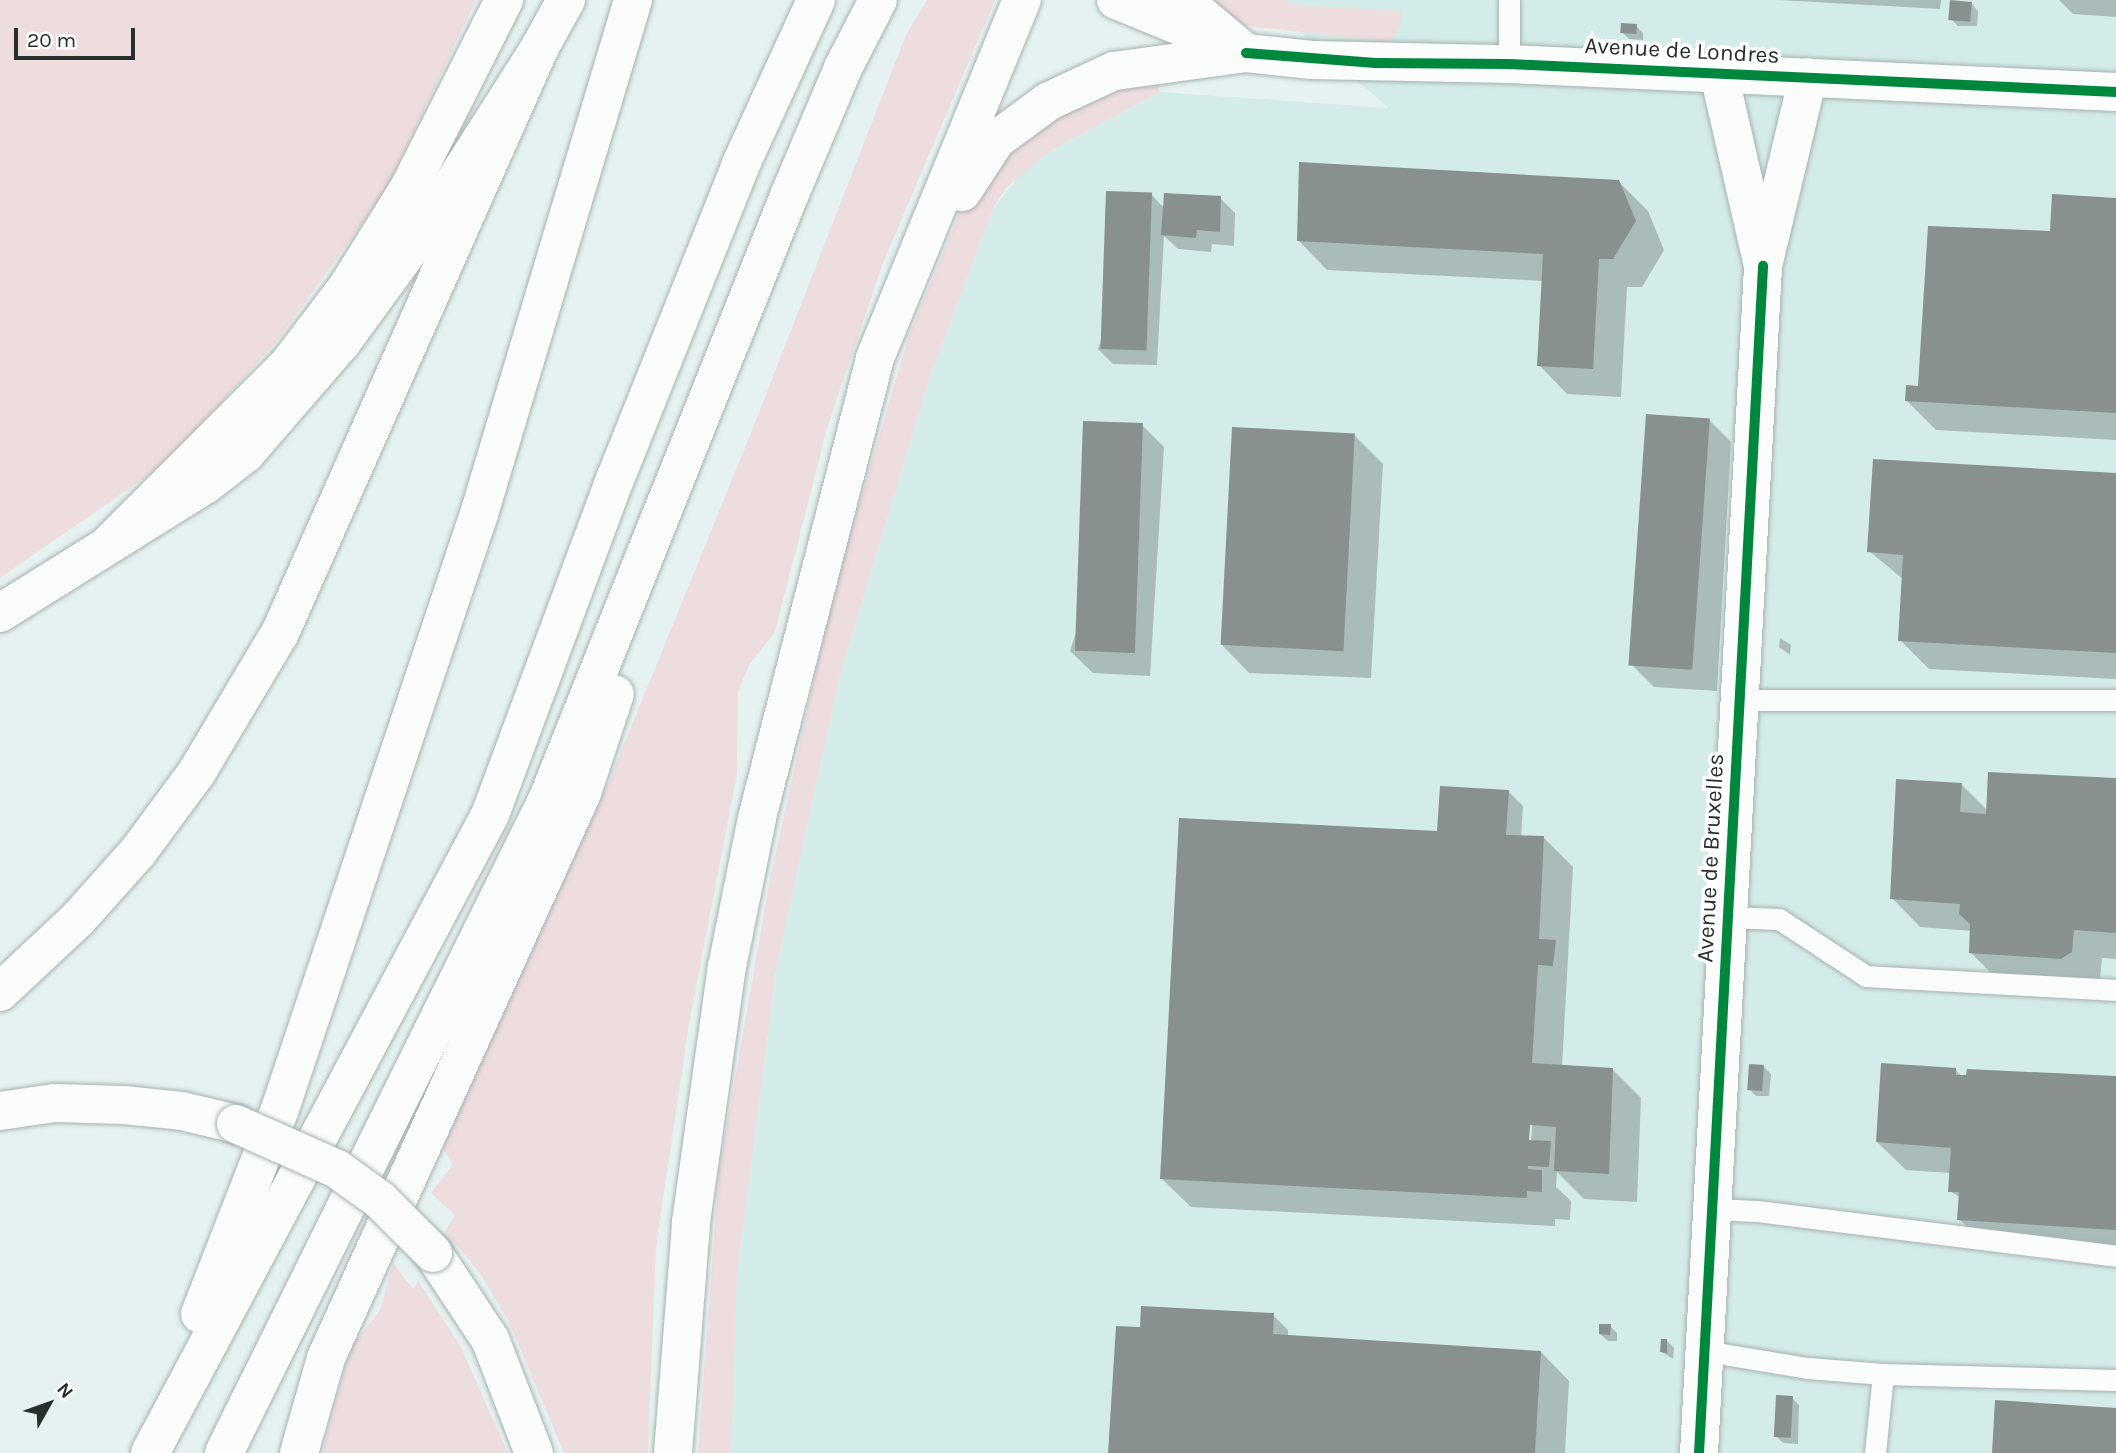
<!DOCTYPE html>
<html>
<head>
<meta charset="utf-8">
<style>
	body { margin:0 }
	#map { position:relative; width:2116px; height:1453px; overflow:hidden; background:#e6f2f1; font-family:Karla,sans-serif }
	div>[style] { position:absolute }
	.built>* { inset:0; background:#d4ece9 }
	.green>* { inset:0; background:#eeddde }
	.shadow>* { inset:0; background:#0003 }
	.building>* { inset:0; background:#889190; transform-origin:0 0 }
	.roads { filter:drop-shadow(0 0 2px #a7b1b0) drop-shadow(0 0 2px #a7b1b0) }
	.lane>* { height:21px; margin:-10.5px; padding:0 10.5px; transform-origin:10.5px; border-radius:10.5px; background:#fbfdfd }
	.street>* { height:38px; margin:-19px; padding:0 19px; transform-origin:19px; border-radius:19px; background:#fbfdfd }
	.secondary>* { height:38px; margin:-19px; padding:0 19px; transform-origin:19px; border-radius:19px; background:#fbfdfd }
	.primary>* { height:38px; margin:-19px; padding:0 19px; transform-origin:19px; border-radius:19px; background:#fbfdfd }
	.highway>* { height:38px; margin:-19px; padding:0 19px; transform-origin:19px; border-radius:19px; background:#fbfdfd }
	.bridges { filter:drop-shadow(0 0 2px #a7b1b0) drop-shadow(0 0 2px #a7b1b0) }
	.primary-bridge>* { height:38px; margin:-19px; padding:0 19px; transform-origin:19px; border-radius:19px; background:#fbfdfd }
	.cycleway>* { height:10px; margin:-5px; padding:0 5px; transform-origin:5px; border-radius:5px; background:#00873e }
	span { translate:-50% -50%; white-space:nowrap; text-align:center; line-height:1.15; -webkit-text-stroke:7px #fff; paint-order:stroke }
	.street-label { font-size:23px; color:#262f2e }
	.north { position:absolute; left:14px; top:1369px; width:70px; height:70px; -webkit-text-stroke:5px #fff; paint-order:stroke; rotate:50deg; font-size:19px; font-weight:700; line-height:28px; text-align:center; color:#262f2e }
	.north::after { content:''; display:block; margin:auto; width:24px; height:32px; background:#262f2e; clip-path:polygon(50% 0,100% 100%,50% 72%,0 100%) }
	.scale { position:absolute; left:14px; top:28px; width:121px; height:32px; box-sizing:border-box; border:4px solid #262f2e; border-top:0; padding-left:9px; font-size:21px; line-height:24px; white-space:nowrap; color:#262f2e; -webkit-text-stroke:5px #fff; paint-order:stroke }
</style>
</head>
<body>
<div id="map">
	<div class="built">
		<i style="clip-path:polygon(1262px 0,2116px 0,2116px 1453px,730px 1453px,737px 1277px,776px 971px,840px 675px,930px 377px,993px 209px,1023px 171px,1049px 152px,1160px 92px,1389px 108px)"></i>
	</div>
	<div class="green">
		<i style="clip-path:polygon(0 0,476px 0,385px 192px,276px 342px,166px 463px,0 578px)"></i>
		<i style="clip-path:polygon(927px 0,995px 0,883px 263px,827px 428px,775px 632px,750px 664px,738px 691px,737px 774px,689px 1024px,656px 1246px,648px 1453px,564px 1453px,509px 1322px,479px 1272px,445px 1231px,455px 1215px,431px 1193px,453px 1164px,437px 1140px,607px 786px,749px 438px,906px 35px)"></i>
		<i style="clip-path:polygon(1202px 0,1284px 0,1303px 6px,1402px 11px,1400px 28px,1390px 42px,1238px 25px)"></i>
		<i style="clip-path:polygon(1154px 76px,1160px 92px,1049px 152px,1006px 188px,993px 209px,930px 377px,840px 675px,776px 971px,737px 1277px,731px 1453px,698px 1453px,719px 1169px,771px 874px,835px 586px,909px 335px,960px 212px,986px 171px,1046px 118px)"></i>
		<i style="clip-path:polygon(393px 1263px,413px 1289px,418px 1281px,460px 1345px,508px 1453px,322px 1453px,351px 1347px,380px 1310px)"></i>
	</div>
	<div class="shadow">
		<i style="clip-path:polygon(1777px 0,1941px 0,1940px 9px)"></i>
		<i style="clip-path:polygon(2059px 0,2116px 0,2116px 17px,2073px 14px)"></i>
		<i style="clip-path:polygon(1971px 3px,1978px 11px,1977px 26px,1958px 26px,1951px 19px)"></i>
		<i style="clip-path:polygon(1636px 26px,1643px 33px,1643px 40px,1629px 39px,1622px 32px)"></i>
		<i style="clip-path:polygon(1619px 182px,1648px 211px,1664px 250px,1642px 287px,1627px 287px,1621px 397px,1567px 394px,1539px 365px,1544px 281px,1327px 270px,1299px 241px)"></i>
		<i style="clip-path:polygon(1151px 194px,1164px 208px,1220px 198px,1235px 213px,1234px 246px,1212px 244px,1211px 252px,1178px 249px,1164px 236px,1157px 365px,1113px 364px,1098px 349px)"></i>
		<i style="clip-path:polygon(2116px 200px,2116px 440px,1936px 430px,1907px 401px,2052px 233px)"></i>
		<i style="clip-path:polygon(1709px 420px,1731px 442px,1717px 691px,1654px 687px,1632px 665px)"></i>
		<i style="clip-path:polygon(1142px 425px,1164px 447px,1150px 676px,1093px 673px,1070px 651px)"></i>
		<i style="clip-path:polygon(1354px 435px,1383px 464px,1371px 678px,1249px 673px,1221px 644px)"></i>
		<i style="clip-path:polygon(2116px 475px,2116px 679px,1929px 669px,1900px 640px,1904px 580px,1869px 551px)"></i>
		<i style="clip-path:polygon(1780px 638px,1791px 645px,1790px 655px,1779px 647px)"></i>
		<i style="clip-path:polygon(2116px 780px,2116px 959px,2102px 958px,2100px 981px,1999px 981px,1970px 952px,1972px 931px,1920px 927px,1892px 898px,1961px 784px,1988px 811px)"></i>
		<i style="clip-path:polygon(evenodd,1508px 791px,1523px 806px,1521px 837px,1544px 838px,1573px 867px,1562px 1067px,1613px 1070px,1641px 1098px,1637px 1202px,1584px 1199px,1557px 1172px,1556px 1187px,1571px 1201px,1570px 1220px,1555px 1219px,1555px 1226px,1191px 1207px,1162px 1179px,1438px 833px,1508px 791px,1529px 1117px,1533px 1117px,1531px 1142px,1528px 1142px,1529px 1117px)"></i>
		<i style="clip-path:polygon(1764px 1067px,1771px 1074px,1769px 1096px,1756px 1096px,1749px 1089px)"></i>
		<i style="clip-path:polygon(1955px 1069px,1962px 1077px,2116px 1078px,2116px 1256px,1988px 1248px,1959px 1219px,1961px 1198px,1950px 1191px,1951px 1173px,1906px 1170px,1877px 1142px)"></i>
		<i style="clip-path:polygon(1273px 1315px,1288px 1330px,1288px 1338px,1541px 1352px,1569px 1381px,1565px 1453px,1110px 1453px,1141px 1329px)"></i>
		<i style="clip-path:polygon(1610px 1326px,1617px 1333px,1617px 1341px,1608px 1341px,1600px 1334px)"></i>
		<i style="clip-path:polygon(1667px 1341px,1674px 1348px,1673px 1359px,1662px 1352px)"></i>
		<i style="clip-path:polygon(1792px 1398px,1799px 1405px,1798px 1444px,1783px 1443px,1776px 1436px)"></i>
	</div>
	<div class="building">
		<i style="left:1950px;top:0;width:22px;height:20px;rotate:5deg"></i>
		<i style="left:1621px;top:23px;width:16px;height:10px;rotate:4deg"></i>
		<i style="clip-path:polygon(1299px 162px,1619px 180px,1636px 221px,1613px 259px,1599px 259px,1593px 369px,1537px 366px,1543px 254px,1297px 241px)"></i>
		<i style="left:1106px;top:191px;width:46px;height:158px;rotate:2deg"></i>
		<i style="clip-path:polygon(1164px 193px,1221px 196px,1220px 232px,1197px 230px,1196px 238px,1161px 235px)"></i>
		<i style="clip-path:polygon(2052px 194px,2116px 198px,2116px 413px,1905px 401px,1906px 385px,1918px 386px,1928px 226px,2050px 231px)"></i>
		<i style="left:1646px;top:414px;width:64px;height:252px;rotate:4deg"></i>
		<i style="left:1083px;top:421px;width:60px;height:230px;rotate:2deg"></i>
		<i style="left:1232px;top:427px;width:123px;height:218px;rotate:3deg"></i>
		<i style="clip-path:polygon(1873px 459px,2116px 473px,2116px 653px,1898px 641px,1903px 555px,1867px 552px)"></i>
		<i style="clip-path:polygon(1988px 772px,2116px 778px,2116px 933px,2074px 930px,2072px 952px,2061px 959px,1969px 953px,1970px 924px,1959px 914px,1960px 904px,1890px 899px,1896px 779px,1962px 783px,1960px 812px,1986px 814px)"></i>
		<i style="clip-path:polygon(1440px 786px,1509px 790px,1506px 835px,1544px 836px,1539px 939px,1556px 940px,1553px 966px,1538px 965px,1532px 1063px,1613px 1068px,1609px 1174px,1554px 1171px,1556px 1127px,1530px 1125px,1529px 1140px,1551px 1141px,1549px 1167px,1528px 1166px,1528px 1169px,1542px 1170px,1542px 1192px,1527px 1191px,1527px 1198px,1160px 1179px,1179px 818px,1437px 831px)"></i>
		<i style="clip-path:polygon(1881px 1063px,1956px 1068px,1956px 1075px,1966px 1075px,1967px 1069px,2116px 1076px,2116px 1230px,1957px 1220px,1959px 1192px,1948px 1192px,1951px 1148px,1876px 1142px)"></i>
		<i style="left:1749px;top:1064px;width:15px;height:26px;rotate:4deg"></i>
		<i style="clip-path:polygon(1141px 1306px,1274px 1313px,1273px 1334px,1541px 1351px,1535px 1453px,1108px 1453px,1116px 1326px,1140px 1327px)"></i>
		<i style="clip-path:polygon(1599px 1324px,1611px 1324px,1610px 1335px,1599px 1334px)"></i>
		<i style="clip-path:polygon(1661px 1339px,1667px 1339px,1667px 1353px,1660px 1352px)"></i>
		<i style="left:1776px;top:1395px;width:17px;height:42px;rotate:3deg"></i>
		<i style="clip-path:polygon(1995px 1400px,2116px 1408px,2116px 1453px,1992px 1453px)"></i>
	</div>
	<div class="roads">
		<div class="lane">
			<i style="left:1509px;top:64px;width:64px;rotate:-90deg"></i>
			<i style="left:1741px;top:700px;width:375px"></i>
			<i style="left:1728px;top:917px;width:51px;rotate:2.2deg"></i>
			<i style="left:1779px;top:919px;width:104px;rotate:33.2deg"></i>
			<i style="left:1866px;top:976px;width:250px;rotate:3.2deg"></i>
			<i style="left:1713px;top:1209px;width:44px;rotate:2.6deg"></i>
			<i style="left:1757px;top:1211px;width:362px;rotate:7.1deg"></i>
			<i style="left:1705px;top:1351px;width:104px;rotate:9.4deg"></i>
			<i style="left:1808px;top:1368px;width:75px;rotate:4.6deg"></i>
			<i style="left:1883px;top:1374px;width:233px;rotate:1.5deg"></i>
			<i style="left:1875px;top:1453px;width:79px;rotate:-84.2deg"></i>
		</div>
		<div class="street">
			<i style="left:1719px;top:74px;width:197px;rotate:77.1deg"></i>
			<i style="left:1763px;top:266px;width:194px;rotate:-76.6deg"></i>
			<i style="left:1699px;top:1453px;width:1189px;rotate:-86.91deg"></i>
		</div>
		<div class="secondary">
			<i style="left:1116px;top:0;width:140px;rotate:22.2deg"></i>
			<i style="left:1246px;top:53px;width:66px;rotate:6.1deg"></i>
			<i style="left:1312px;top:60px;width:197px;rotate:1.2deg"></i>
			<i style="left:1509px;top:64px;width:608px;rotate:2.64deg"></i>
			<i style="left:0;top:992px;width:107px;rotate:-43.1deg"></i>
			<i style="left:78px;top:919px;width:90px;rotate:-48.2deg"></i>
			<i style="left:138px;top:852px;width:99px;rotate:-53.6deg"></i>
			<i style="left:197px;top:772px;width:162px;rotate:-59.2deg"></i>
			<i style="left:280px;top:633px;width:641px;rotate:-66.07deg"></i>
			<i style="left:540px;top:47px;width:54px;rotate:-61deg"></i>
		</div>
		<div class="primary">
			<i style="left:1183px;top:0;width:82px;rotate:40.1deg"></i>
			<i style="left:962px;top:192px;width:62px;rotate:-56.8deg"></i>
			<i style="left:996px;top:140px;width:66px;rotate:-36.3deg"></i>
			<i style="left:1049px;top:101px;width:72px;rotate:-24.8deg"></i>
			<i style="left:1114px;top:71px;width:133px;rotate:-7.8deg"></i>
			<i style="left:0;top:613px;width:242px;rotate:-32deg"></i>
			<i style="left:205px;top:485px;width:51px;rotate:-37.8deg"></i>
			<i style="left:245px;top:454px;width:148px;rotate:-49.1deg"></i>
			<i style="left:342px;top:342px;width:137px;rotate:-53.9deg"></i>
			<i style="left:423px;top:231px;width:218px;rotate:-57.5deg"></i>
			<i style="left:0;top:1111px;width:56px;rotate:-8.3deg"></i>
			<i style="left:55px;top:1103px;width:69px;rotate:1.7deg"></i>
			<i style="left:124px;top:1105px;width:58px;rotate:5.9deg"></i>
			<i style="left:182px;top:1111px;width:56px;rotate:13.5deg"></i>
			<i style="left:433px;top:1253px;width:103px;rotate:56.5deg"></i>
			<i style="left:490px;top:1339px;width:122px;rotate:68.9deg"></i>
			<i style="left:673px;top:1453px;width:232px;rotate:-85.5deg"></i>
			<i style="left:691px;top:1222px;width:258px;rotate:-82deg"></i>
			<i style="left:727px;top:967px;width:152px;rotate:-78.6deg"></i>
			<i style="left:757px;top:818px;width:475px;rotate:-75.6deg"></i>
			<i style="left:875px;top:358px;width:387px;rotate:-67.7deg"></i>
		</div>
		<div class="highway">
			<i style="left:111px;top:542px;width:250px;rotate:-45deg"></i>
			<i style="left:288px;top:365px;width:99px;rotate:-52.8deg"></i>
			<i style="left:348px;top:286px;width:115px;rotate:-58.1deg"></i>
			<i style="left:409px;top:188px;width:211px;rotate:-63.2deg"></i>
			<i style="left:200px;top:1314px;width:220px;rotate:-68.7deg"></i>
			<i style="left:280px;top:1109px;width:627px;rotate:-71.51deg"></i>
			<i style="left:479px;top:514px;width:537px;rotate:-73.32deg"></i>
			<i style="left:150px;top:1453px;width:723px;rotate:-61.95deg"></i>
			<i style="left:490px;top:815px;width:361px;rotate:-69.6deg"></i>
			<i style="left:616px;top:477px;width:337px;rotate:-68.2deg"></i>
			<i style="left:741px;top:164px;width:180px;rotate:-65.4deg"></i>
			<i style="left:224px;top:1453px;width:729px;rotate:-63.68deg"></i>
			<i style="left:547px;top:800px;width:651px;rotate:-68.17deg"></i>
			<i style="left:789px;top:196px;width:139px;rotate:-67.1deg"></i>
			<i style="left:843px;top:68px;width:76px;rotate:-62.8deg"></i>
			<i style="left:299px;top:1453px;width:99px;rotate:-74.1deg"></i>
			<i style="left:326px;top:1358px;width:620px;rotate:-65.62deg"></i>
			<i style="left:582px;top:793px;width:104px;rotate:-71.6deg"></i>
		</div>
	</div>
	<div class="bridges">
		<div class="primary-bridge">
			<i style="left:236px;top:1124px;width:111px;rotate:24deg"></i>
			<i style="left:337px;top:1169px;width:53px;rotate:35.8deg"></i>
			<i style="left:380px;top:1200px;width:75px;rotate:45deg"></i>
		</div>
	</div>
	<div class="cycleway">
		<i style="left:1246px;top:53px;width:130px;rotate:4.4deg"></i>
		<i style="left:1376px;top:63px;width:133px;rotate:0.4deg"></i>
		<i style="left:1509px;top:64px;width:608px;rotate:2.64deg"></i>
		<i style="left:1699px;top:1453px;width:1189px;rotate:-86.91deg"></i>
	</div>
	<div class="street-label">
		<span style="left:1682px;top:51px;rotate:3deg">Avenue de Londres</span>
		<span style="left:1711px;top:858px;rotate:-87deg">Avenue de Bruxelles</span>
	</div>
	<div class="north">N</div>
	<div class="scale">20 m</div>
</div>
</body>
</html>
